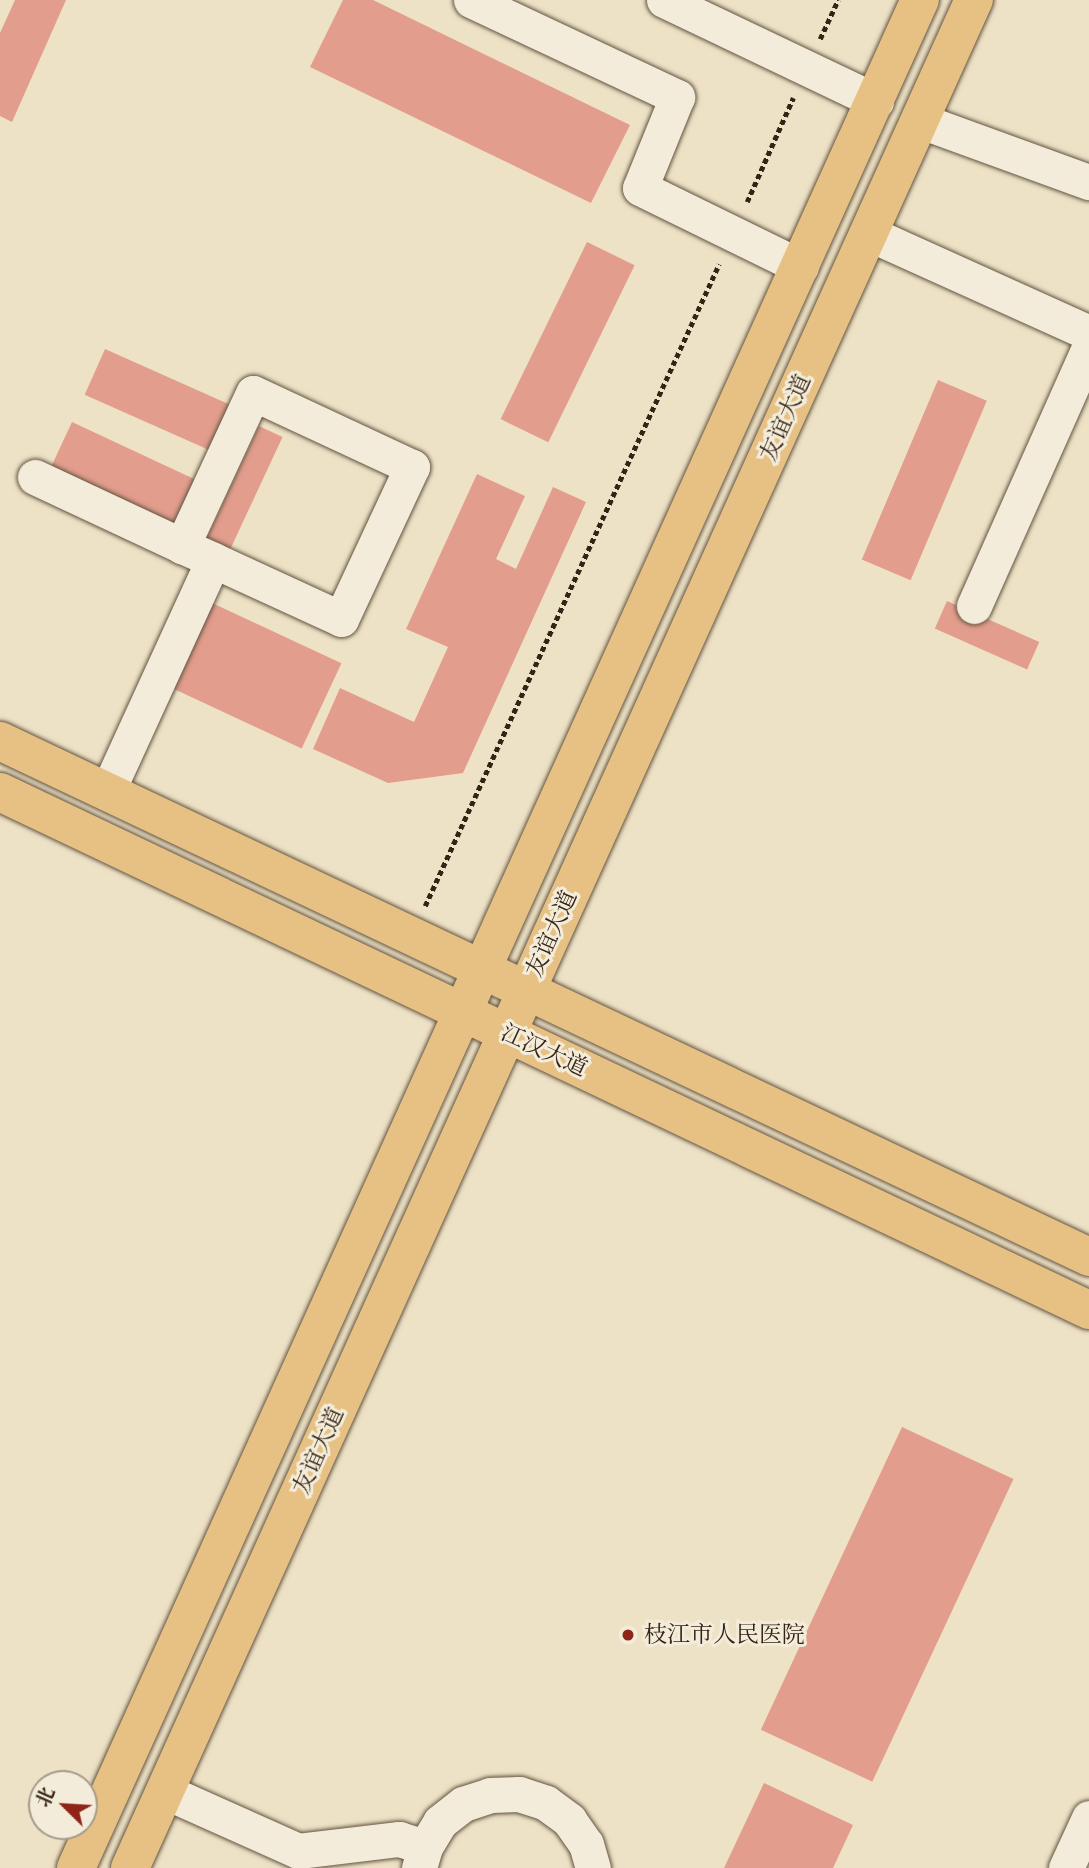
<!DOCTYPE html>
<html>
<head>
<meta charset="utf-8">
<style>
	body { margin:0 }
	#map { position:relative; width:1089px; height:1868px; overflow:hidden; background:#eee2c6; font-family:"IM FELL Double Pica","Noto Serif SC",serif }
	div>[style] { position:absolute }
	.building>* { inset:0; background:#e29d8c; transform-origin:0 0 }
	.path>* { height:4.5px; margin-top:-2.25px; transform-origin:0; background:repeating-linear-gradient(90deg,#332415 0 5px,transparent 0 8.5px) }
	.roads { filter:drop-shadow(0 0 2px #625441) drop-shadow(0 0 2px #625441) }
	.minor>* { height:35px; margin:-17.5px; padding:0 17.5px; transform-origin:17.5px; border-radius:17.5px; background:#f4ecda }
	.major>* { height:38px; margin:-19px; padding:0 19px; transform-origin:19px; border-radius:19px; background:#e7c183 }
	.dots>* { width:19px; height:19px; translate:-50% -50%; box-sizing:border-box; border:4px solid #f4ecda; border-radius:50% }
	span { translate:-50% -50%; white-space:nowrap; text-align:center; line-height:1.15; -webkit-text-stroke:6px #f4ecda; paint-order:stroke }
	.street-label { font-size:23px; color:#332415 }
	.poi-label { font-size:23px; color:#332415 }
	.left { translate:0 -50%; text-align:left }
	.north { position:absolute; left:28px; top:1770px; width:70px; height:70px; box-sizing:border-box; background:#f4ecda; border:2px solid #a79c8b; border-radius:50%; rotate:294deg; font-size:19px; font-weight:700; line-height:28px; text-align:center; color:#332415 }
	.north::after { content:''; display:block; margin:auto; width:24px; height:32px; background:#8f2418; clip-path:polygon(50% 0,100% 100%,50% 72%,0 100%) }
</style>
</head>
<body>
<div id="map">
	<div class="building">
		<i style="clip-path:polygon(15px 0,66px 0,12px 122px,0 116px,0 33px)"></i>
		<i style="clip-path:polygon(343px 0,373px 0,630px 125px,591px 203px,310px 67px)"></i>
		<i style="left:587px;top:242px;width:53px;height:197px;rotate:26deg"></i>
		<i style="left:105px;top:349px;width:143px;height:50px;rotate:24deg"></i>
		<i style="left:938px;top:380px;width:53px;height:195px;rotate:23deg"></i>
		<i style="left:72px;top:422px;width:143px;height:51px;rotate:25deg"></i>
		<i style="left:259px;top:426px;width:26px;height:123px;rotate:25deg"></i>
		<i style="clip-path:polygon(477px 474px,525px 496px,496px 559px,516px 569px,553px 487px,586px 502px,463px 773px,388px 783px,313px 749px,340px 688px,414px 722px,448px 647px,406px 629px)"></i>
		<i style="left:947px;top:601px;width:101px;height:30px;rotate:24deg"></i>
		<i style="left:210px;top:602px;width:145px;height:94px;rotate:25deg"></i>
		<i style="left:902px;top:1427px;width:123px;height:334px;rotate:25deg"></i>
		<i style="clip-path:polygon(764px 1783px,853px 1825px,833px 1868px,724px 1868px)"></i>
	</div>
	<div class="path">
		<i style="left:820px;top:39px;width:43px;rotate:-65.2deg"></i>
		<i style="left:747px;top:202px;width:114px;rotate:-66.1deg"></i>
		<i style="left:425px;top:906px;width:706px;rotate:-65.39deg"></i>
	</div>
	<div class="roads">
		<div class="minor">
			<i style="left:471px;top:0;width:228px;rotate:25.2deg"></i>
			<i style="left:677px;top:97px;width:98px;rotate:112.1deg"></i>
			<i style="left:640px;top:188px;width:179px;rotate:26.1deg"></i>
			<i style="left:664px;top:0;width:235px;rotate:25.5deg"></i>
			<i style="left:921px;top:121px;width:179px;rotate:20deg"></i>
			<i style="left:870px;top:234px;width:240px;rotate:24.3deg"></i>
			<i style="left:35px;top:477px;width:162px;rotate:25.1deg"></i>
			<i style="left:974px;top:606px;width:282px;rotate:-66deg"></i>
			<i style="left:107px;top:792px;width:255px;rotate:-65.4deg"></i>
			<i style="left:213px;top:560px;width:141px;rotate:24.7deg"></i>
			<i style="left:341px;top:619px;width:168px;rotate:-65deg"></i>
			<i style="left:412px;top:467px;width:175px;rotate:-155deg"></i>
			<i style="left:253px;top:393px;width:169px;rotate:114.9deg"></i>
			<i style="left:182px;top:546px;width:34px;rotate:24deg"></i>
			<i style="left:164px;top:1791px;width:147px;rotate:24.1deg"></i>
			<i style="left:298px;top:1851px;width:102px;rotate:-6.8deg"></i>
			<i style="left:399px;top:1839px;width:27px;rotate:17deg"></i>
			<i style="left:419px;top:1868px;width:22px;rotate:-74deg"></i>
			<i style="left:425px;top:1847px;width:29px;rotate:-59deg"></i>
			<i style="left:440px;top:1822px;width:29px;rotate:-38deg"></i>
			<i style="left:463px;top:1804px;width:28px;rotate:-18deg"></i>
			<i style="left:490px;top:1795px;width:29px;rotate:-2deg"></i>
			<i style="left:519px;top:1794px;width:28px;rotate:18deg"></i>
			<i style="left:546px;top:1803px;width:29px;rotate:36deg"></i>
			<i style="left:569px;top:1820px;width:29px;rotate:55deg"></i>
			<i style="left:586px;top:1844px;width:25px;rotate:74deg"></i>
			<i style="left:1066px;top:1868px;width:55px;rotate:-65.3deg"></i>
		</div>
		<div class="major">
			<i style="left:0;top:741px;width:1205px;rotate:25.35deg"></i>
			<i style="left:0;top:792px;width:1206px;rotate:25.44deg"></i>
			<i style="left:76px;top:1868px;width:2050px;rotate:-65.69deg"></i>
			<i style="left:130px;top:1868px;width:2050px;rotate:-65.69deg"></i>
		</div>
	</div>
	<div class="dots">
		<i style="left:628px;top:1635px;background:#8f2418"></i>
	</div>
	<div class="street-label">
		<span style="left:786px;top:418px;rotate:-66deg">友谊大道</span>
		<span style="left:552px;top:934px;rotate:-66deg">友谊大道</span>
		<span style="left:544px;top:1051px;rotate:25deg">江汉大道</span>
		<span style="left:319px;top:1451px;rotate:-66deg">友谊大道</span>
	</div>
	<div class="poi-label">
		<span class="left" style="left:644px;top:1635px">枝江市人民医院</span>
	</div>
	<div class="north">北</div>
</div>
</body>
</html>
